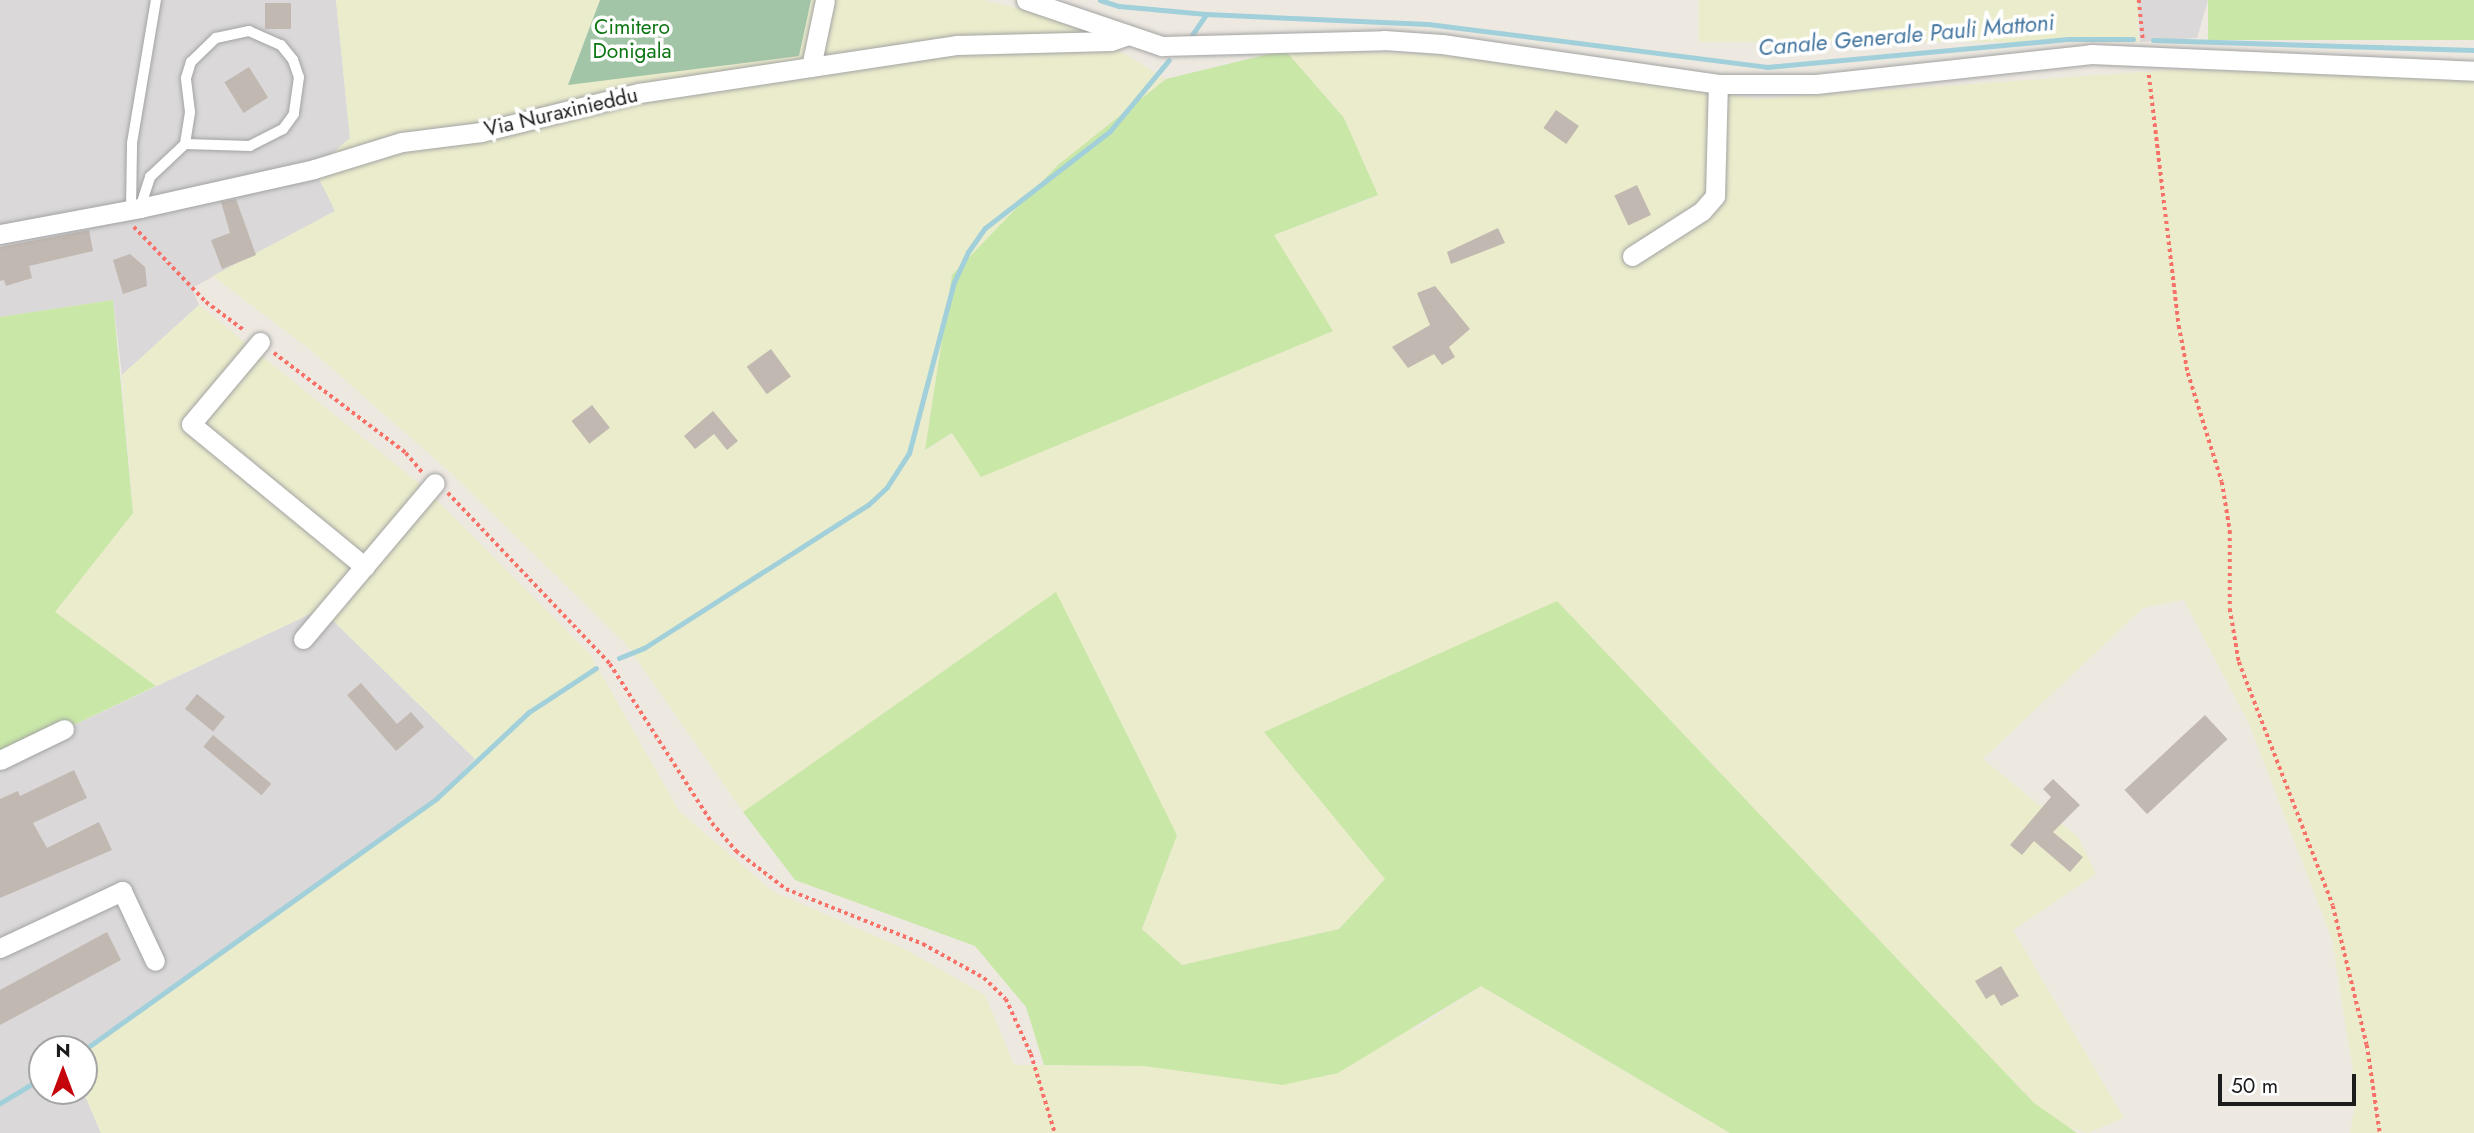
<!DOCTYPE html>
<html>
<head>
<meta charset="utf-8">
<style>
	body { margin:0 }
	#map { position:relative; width:2474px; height:1133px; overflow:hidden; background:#ede9e1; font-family:Jost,sans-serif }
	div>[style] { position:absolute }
	.residential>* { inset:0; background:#dad8d8 }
	.farmland>* { inset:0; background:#ebeccc; transform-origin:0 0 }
	.grass>* { inset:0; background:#c9e7a7; transform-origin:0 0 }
	.cemetery>* { inset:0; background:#a3c5a7 }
	.stream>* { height:5px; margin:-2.5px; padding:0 2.5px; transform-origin:2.5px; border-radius:2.5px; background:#a2d0da }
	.building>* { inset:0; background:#c1b8b1; transform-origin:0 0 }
	.path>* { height:3.5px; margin-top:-1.75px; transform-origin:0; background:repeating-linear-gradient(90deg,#f77168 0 3.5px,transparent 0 7px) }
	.roads { filter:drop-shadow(0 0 2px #a3a3a3) drop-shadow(0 0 2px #a3a3a3) }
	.service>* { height:10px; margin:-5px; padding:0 5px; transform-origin:5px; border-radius:5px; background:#fff }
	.minor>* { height:19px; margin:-9.5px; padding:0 9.5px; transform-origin:9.5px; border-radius:9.5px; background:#fff }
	span { translate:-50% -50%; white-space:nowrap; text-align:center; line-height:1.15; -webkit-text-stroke:7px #fff; paint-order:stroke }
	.park-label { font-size:21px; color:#0d7612 }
	.street-label { font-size:21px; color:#1c1c1c }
	.water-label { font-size:23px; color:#4778a1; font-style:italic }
	.north { position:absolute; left:28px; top:1035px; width:70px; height:70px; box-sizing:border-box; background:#fff; border:2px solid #a4a4a4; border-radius:50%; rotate:0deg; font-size:19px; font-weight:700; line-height:28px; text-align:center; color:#1c1c1c }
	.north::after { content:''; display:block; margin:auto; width:24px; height:32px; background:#c4030b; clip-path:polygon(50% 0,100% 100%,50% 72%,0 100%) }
	.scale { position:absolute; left:2218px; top:1074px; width:138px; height:32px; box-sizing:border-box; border:4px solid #1c1c1c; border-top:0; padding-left:9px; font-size:21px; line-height:24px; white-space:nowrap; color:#1c1c1c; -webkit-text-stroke:5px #fff; paint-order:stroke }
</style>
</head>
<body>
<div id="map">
	<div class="residential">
		<i style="clip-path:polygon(0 0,336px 0,350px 138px,335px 211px,192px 288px,199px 305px,122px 375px,113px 300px,0 317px)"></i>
		<i style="clip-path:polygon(2138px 0,2208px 0,2197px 38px,2140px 42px)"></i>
		<i style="clip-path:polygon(321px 609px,475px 759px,437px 798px,84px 1050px,42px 1049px,42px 1091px,83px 1091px,101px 1133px,0 1133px,0 760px)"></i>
	</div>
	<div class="farmland">
		<i style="clip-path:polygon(336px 0,600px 0,568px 84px,798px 56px,811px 0,981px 0,1065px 18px,1166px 79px,1058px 165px,952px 275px,926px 450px,1274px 235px,1378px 196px,1344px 118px,1285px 50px,1473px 56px,1758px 99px,2171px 70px,2474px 76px,2474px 1133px,2350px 1133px,2357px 1097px,2332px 939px,2249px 724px,2184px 600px,2143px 608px,1983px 759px,2078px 837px,2096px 874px,2013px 930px,2124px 1118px,2088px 1133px,2064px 1126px,2034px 1103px,1557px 601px,1265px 732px,1385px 879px,1339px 929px,1182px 965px,1142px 929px,1177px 835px,1055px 593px,743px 812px,626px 644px,449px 471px,312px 351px,213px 276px,335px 211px,314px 169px,350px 138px)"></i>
		<i style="left:1699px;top:0;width:439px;height:42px"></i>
		<i style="clip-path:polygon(199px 305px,426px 489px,590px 654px,679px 811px,772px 891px,903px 948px,985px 995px,1014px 1065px,1144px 1066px,1418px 1028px,1481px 986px,1730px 1133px,101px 1133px,83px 1091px,84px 1050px,437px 798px,475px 759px,321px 609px,156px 686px,55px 612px,133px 513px,122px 375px)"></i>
	</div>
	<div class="grass">
		<i style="left:2208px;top:0;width:266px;height:40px"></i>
		<i style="clip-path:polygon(1285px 50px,1344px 118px,1378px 195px,1274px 235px,1333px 331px,981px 477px,952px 433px,925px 450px,952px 275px,1058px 165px,1166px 79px)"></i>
		<i style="clip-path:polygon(113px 300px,133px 513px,55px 612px,156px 686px,0 760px,0 317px)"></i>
		<i style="clip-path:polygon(1056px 592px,1177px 835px,1142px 929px,1182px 965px,1339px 929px,1385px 879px,1264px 732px,1557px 601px,2034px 1103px,2077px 1133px,1730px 1133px,1481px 986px,1338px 1073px,1282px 1085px,1144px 1066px,1044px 1065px,1026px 1007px,975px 946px,795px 880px,743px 812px)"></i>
	</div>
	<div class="cemetery">
		<i style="clip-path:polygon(600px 0,811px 0,799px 56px,568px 85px)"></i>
	</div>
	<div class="stream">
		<i style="left:1100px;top:0;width:20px;rotate:18deg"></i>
		<i style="left:1119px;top:6px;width:87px;rotate:5.3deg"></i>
		<i style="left:1206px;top:14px;width:222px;rotate:2.6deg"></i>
		<i style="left:1428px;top:24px;width:342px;rotate:7.2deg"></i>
		<i style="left:1767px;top:67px;width:302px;rotate:-5.3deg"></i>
		<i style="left:2068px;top:39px;width:65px"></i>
		<i style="left:1192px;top:35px;width:25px;rotate:-56deg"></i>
		<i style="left:2153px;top:40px;width:321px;rotate:1.8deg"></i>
		<i style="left:619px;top:658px;width:27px;rotate:-22deg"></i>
		<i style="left:644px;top:648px;width:266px;rotate:-32.6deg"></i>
		<i style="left:868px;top:505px;width:26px;rotate:-43deg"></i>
		<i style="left:887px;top:487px;width:40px;rotate:-57.1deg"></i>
		<i style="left:909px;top:453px;width:177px;rotate:-75.3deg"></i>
		<i style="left:954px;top:282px;width:33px;rotate:-65deg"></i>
		<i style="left:968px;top:252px;width:29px;rotate:-55deg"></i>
		<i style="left:985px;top:228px;width:158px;rotate:-37.8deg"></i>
		<i style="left:1110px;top:131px;width:92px;rotate:-50.3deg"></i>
		<i style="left:84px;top:1050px;width:434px;rotate:-35.5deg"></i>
		<i style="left:437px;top:798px;width:126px;rotate:-43.1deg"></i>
		<i style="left:529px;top:712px;width:80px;rotate:-33.3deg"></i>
		<i style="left:0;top:1103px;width:49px;rotate:-30.8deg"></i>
	</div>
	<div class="building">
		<i style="left:265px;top:3px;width:26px;height:26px"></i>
		<i style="left:249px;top:67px;width:36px;height:29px;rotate:58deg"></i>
		<i style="left:1556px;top:110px;width:28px;height:22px;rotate:35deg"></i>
		<i style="left:1637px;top:185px;width:33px;height:25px;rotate:65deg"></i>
		<i style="clip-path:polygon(236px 199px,256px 255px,222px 269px,211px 240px,230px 233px,221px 202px)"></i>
		<i style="clip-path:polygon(1498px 228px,1505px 243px,1451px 264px,1447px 252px)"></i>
		<i style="clip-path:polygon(89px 230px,93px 251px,29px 266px,32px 278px,6px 286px,4px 280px,0 281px,0 247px)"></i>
		<i style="clip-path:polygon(130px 254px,145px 267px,147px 286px,123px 294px,113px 260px)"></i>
		<i style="clip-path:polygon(1435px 286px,1470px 329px,1449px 347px,1455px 357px,1442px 365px,1434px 354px,1408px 368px,1392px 347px,1430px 325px,1417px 293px)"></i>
		<i style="left:771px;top:349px;width:34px;height:30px;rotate:54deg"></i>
		<i style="left:592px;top:405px;width:29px;height:26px;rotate:52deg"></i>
		<i style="clip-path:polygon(713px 411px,738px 441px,727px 450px,714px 434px,695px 449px,684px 436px)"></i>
		<i style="clip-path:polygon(361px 683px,397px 724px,411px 712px,424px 727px,396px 751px,347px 695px)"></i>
		<i style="left:197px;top:694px;width:36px;height:19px;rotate:39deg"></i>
		<i style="left:2205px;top:715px;width:33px;height:110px;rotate:47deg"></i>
		<i style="left:213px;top:735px;width:76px;height:15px;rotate:40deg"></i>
		<i style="clip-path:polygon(74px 770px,87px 798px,33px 823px,47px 848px,99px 822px,112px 850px,0 898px,0 799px,18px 791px,20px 796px)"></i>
		<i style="clip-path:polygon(2053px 779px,2080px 805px,2053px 832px,2083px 857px,2070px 872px,2034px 841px,2022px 855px,2010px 845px,2051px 797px,2043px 789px)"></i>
		<i style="clip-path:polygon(107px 932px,121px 960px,0 1025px,0 990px)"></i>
		<i style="clip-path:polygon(2001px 966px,2019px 996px,2001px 1006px,1994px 994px,1986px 999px,1975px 981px)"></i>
	</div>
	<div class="path">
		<i style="left:2139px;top:0;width:40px;rotate:84.3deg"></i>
		<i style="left:2149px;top:75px;width:253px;rotate:83.2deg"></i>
		<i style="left:2179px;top:326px;width:48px;rotate:79.2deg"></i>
		<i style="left:2188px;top:373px;width:114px;rotate:72.7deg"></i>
		<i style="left:2222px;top:482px;width:50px;rotate:80.7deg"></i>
		<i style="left:2230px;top:531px;width:78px;rotate:90deg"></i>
		<i style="left:2230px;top:609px;width:54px;rotate:80.4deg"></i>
		<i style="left:2239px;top:662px;width:261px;rotate:68.9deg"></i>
		<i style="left:2333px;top:906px;width:143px;rotate:76.3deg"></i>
		<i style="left:2367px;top:1045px;width:89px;rotate:81.6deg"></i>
		<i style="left:134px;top:227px;width:104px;rotate:46.2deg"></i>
		<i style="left:206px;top:302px;width:49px;rotate:36.6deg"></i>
		<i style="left:274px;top:353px;width:166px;rotate:37.1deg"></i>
		<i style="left:406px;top:453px;width:26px;rotate:50deg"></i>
		<i style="left:448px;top:493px;width:236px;rotate:46.5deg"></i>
		<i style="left:610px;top:664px;width:189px;rotate:57.3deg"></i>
		<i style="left:712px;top:823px;width:37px;rotate:49deg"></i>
		<i style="left:736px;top:851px;width:63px;rotate:37.2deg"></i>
		<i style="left:786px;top:889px;width:148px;rotate:21.9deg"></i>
		<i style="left:923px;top:944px;width:70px;rotate:29.1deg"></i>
		<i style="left:984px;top:978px;width:30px;rotate:44deg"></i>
		<i style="left:1006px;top:999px;width:60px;rotate:65.6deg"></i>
		<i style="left:1031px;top:1054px;width:83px;rotate:73.1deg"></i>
	</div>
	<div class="roads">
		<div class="service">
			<i style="left:249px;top:31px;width:35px;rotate:24deg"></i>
			<i style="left:281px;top:45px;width:19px;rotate:51deg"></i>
			<i style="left:293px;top:60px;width:18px;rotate:71deg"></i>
			<i style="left:299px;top:77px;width:37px;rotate:98deg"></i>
			<i style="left:294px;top:114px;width:19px;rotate:126deg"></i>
			<i style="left:283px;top:129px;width:37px;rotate:153deg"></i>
			<i style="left:250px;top:146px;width:65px;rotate:-178.2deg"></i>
			<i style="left:185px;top:144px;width:32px;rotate:-81deg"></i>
			<i style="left:190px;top:112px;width:34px;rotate:-97deg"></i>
			<i style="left:186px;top:78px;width:17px;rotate:-73deg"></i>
			<i style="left:191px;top:62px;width:35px;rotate:-44deg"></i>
			<i style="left:216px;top:38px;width:34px;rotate:-12deg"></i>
			<i style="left:140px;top:208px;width:33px;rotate:-72deg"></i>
			<i style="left:150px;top:177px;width:48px;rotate:-43.3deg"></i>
			<i style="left:131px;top:210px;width:67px;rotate:-89.1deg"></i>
			<i style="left:132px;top:143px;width:145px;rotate:-80.5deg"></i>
		</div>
		<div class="minor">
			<i style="left:1026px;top:0;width:144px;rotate:18.7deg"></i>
			<i style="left:1162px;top:46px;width:222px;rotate:-1.5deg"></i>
			<i style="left:1384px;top:40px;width:58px;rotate:3.9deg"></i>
			<i style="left:1442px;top:44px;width:279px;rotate:8.2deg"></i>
			<i style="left:1718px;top:84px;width:98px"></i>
			<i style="left:1816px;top:84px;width:277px;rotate:-6.2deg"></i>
			<i style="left:2091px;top:54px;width:383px;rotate:2.5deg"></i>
			<i style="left:811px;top:67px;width:68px;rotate:-78.2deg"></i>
			<i style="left:0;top:234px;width:142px;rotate:-10.5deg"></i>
			<i style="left:140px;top:208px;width:178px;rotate:-12.6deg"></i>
			<i style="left:314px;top:169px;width:92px;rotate:-17.1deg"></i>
			<i style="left:402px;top:142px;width:80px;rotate:-7.2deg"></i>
			<i style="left:481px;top:132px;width:163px;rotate:-13.9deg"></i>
			<i style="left:639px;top:93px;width:322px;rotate:-8.6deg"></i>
			<i style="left:957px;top:45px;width:154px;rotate:-1.5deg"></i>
			<i style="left:1111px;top:41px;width:18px;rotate:-19deg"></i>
			<i style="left:1632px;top:256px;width:83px;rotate:-32.7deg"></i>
			<i style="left:1702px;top:211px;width:20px;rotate:-49deg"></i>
			<i style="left:1715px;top:196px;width:112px;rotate:-88.5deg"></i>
			<i style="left:260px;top:342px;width:107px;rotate:130.1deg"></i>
			<i style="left:191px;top:424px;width:225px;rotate:39.4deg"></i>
			<i style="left:303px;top:639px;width:204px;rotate:-49.8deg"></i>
			<i style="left:0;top:760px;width:71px;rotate:-25.8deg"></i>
			<i style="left:0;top:948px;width:135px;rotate:-25deg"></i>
			<i style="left:122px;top:891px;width:77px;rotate:64.8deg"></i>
		</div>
	</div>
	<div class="park-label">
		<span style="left:632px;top:39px">Cimitero<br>Donigala</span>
	</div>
	<div class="street-label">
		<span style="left:561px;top:112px;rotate:-13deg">Via Nuraxinieddu</span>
	</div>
	<div class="water-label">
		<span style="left:1906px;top:35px;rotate:-5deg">Canale Generale Pauli Mattoni</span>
	</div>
	<div class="north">N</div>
	<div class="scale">50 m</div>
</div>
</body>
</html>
